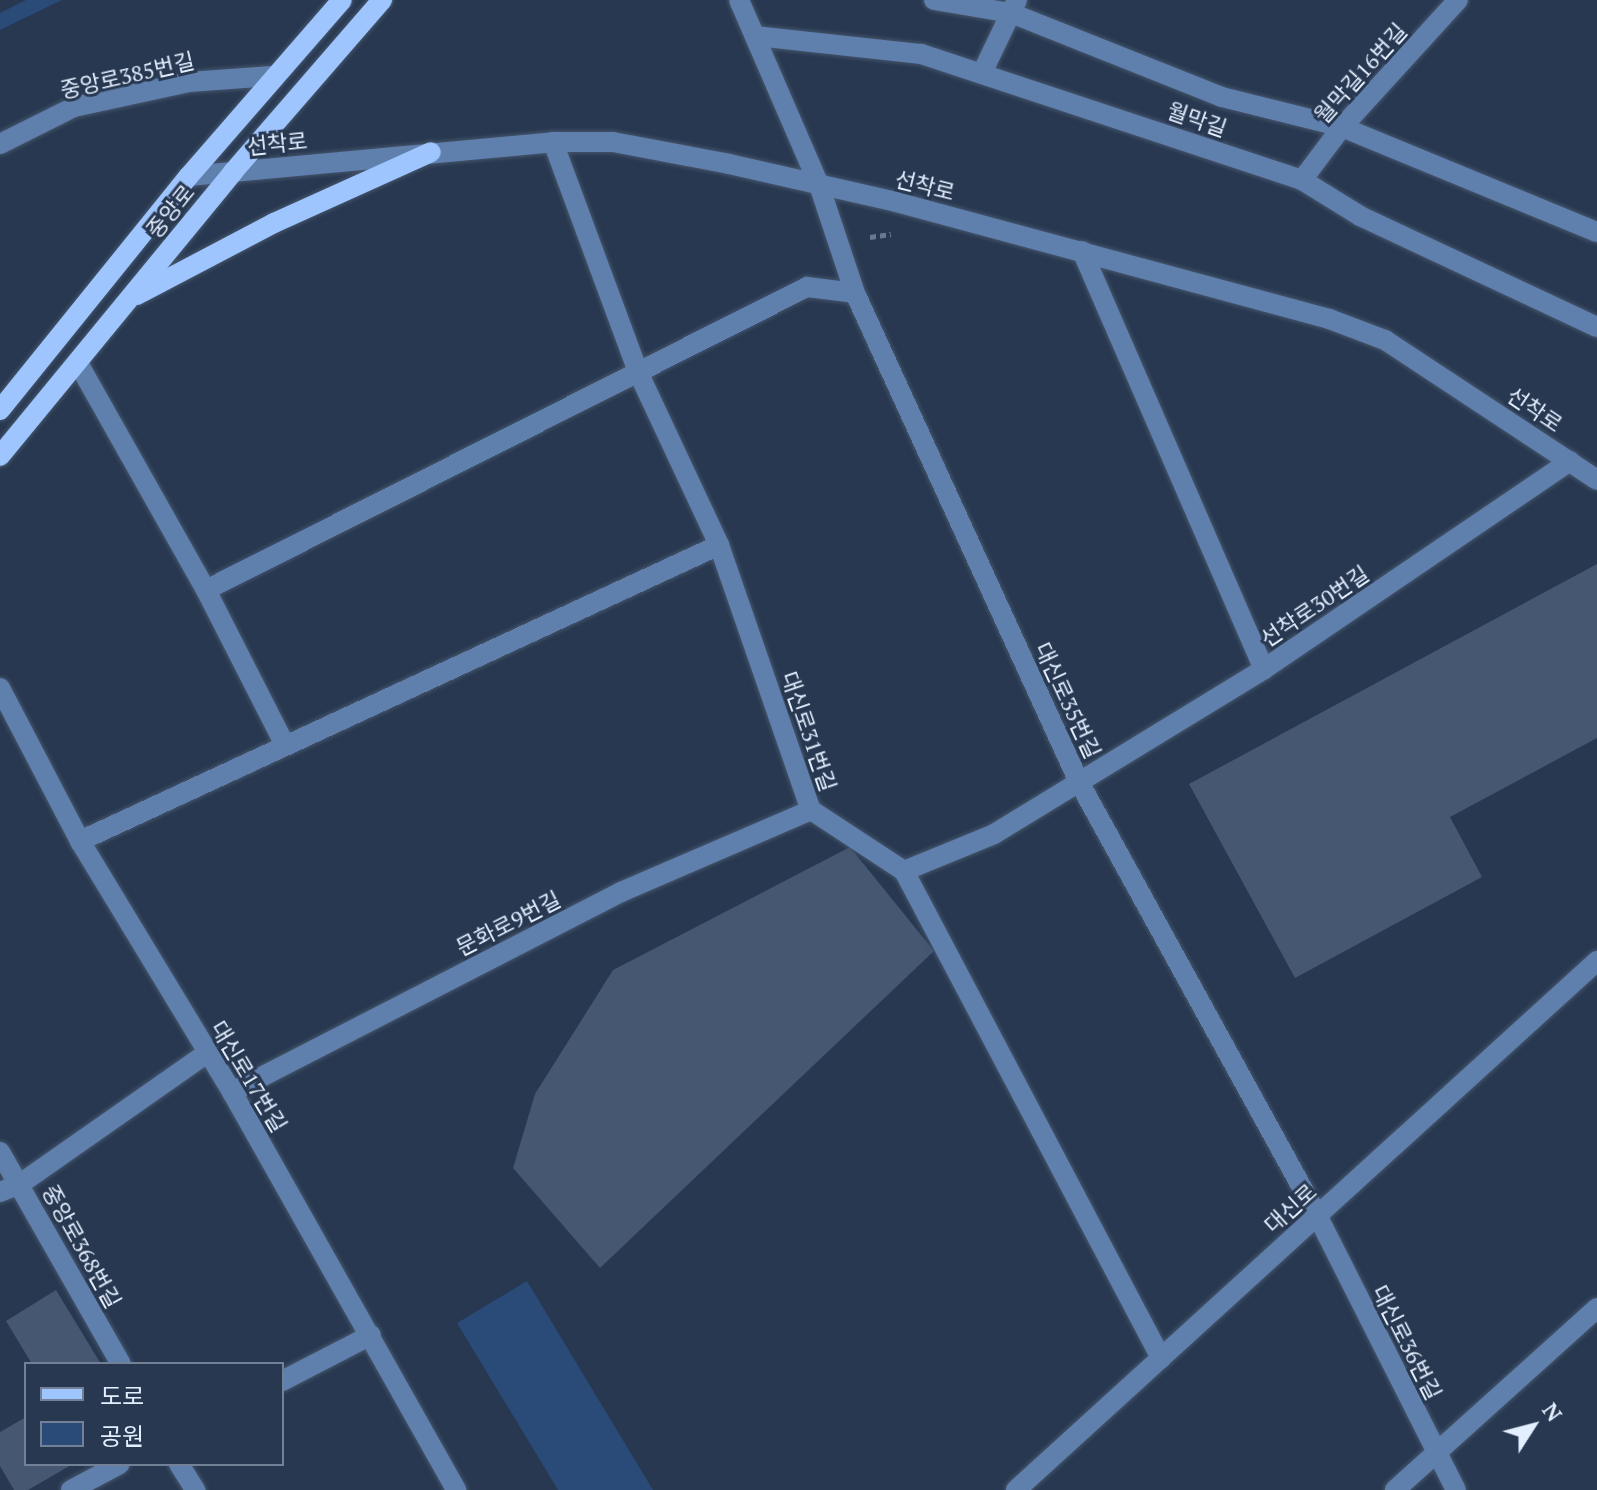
<!DOCTYPE html>
<html>
<head>
<meta charset="utf-8">
<style>
	body { margin:0 }
	#map { position:relative; width:1597px; height:1490px; overflow:hidden; background:#273850; font-family:"PT Serif","Noto Sans KR",serif }
	div>[style] { position:absolute }
	.green>* { inset:0; background:#2a4a77 }
	.building>* { inset:0; background:#455771 }
	.path>* { height:5px; margin-top:-2.5px; transform-origin:0; background:repeating-linear-gradient(90deg,#69788d 0 6px,transparent 0 10px) }
	.roads { filter:drop-shadow(0 0 2px #45556c) drop-shadow(0 0 2px #45556c) }
	.minor>* { height:20px; margin:-10px; padding:0 10px; transform-origin:10px; border-radius:10px; background:#5f7fad }
	.major>* { height:20px; margin:-10px; padding:0 10px; transform-origin:10px; border-radius:10px; background:#9ec5fe }
	span { translate:-50% -50%; white-space:nowrap; text-align:center; line-height:1.15; -webkit-text-stroke:6px #273850; paint-order:stroke }
	.street-label { font-size:22px; color:#e3eefe }
	.legend { position:absolute; left:24px; top:1362px; width:260px; height:104px; box-sizing:border-box; background:#273850; border:2px solid #728196; margin:0; padding:10px 14px; list-style:none; font-size:24px; color:#e3eefe }
	.legend li { display:flex; align-items:center; gap:16px; height:40px }
	.legend b { width:40px; border:2px solid #728196 }
	.north { position:absolute; left:1493px; top:1386px; width:80px; height:80px; -webkit-text-stroke:6px #273850; paint-order:stroke; rotate:54deg; font-size:22px; font-weight:700; line-height:32px; text-align:center; color:#e3eefe }
	.north::after { content:''; display:block; margin:auto; width:28px; height:36px; background:#e3eefe; clip-path:polygon(50% 0,100% 100%,50% 72%,0 100%) }
</style>
</head>
<body>
<div id="map">
	<div class="green">
		<i style="clip-path:polygon(26px 0,62px 0,0 30px,0 13px)"></i>
		<i style="clip-path:polygon(527px 1281px,653px 1490px,558px 1490px,457px 1323px)"></i>
	</div>
	<div class="building">
		<i style="clip-path:polygon(1597px 564px,1597px 738px,1450px 817px,1482px 877px,1295px 978px,1189px 784px)"></i>
		<i style="clip-path:polygon(850px 847px,934px 951px,600px 1268px,513px 1168px,535px 1094px,613px 970px)"></i>
		<i style="clip-path:polygon(56px 1290px,101px 1364px,32px 1364px,6px 1321px)"></i>
		<i style="clip-path:polygon(26px 1417px,26px 1464px,73px 1464px,28px 1490px,14px 1490px,0 1466px,0 1432px)"></i>
	</div>
	<div class="path">
		<i style="left:870px;top:237px;width:21px;rotate:-8deg"></i>
	</div>
	<div class="roads">
		<div class="minor">
			<i style="left:739px;top:0;width:202px;rotate:66.6deg"></i>
			<i style="left:819px;top:185px;width:114px;rotate:71.6deg"></i>
			<i style="left:855px;top:293px;width:538px;rotate:65.39deg"></i>
			<i style="left:1079px;top:782px;width:494px;rotate:61.2deg"></i>
			<i style="left:1317px;top:1215px;width:308px;rotate:63.2deg"></i>
			<i style="left:934px;top:0;width:78px;rotate:9.6deg"></i>
			<i style="left:1011px;top:13px;width:227px;rotate:21.7deg"></i>
			<i style="left:1222px;top:97px;width:124px;rotate:14deg"></i>
			<i style="left:1342px;top:127px;width:276px;rotate:22.4deg"></i>
			<i style="left:755px;top:36px;width:167px;rotate:6.2deg"></i>
			<i style="left:921px;top:54px;width:401px;rotate:18.3deg"></i>
			<i style="left:1302px;top:180px;width:68px;rotate:31.8deg"></i>
			<i style="left:1360px;top:216px;width:262px;rotate:25.1deg"></i>
			<i style="left:983px;top:71px;width:79px;rotate:-64.4deg"></i>
			<i style="left:553px;top:142px;width:247px;rotate:69.7deg"></i>
			<i style="left:639px;top:374px;width:189px;rotate:64.9deg"></i>
			<i style="left:719px;top:545px;width:281px;rotate:70.9deg"></i>
			<i style="left:811px;top:810px;width:111px;rotate:33.3deg"></i>
			<i style="left:904px;top:871px;width:551px;rotate:62.18deg"></i>
			<i style="left:0;top:144px;width:83px;rotate:-26.6deg"></i>
			<i style="left:74px;top:107px;width:118px;rotate:-12.3deg"></i>
			<i style="left:189px;top:82px;width:83px;rotate:-4.1deg"></i>
			<i style="left:189px;top:176px;width:366px;rotate:-5.3deg"></i>
			<i style="left:553px;top:142px;width:60px"></i>
			<i style="left:613px;top:142px;width:118px;rotate:10.7deg"></i>
			<i style="left:729px;top:164px;width:171px;rotate:12.8deg"></i>
			<i style="left:896px;top:202px;width:449px;rotate:15.1deg"></i>
			<i style="left:1329px;top:319px;width:60px;rotate:20.6deg"></i>
			<i style="left:1385px;top:340px;width:254px;rotate:33.4deg"></i>
			<i style="left:1302px;top:180px;width:66px;rotate:-53deg"></i>
			<i style="left:1342px;top:127px;width:172px;rotate:-47.6deg"></i>
			<i style="left:1082px;top:251px;width:456px;rotate:66.5deg"></i>
			<i style="left:78px;top:363px;width:261px;rotate:60.6deg"></i>
			<i style="left:206px;top:590px;width:174px;rotate:63deg"></i>
			<i style="left:206px;top:590px;width:673px;rotate:-26.76deg"></i>
			<i style="left:807px;top:287px;width:48px;rotate:7.1deg"></i>
			<i style="left:0;top:688px;width:173px;rotate:62.4deg"></i>
			<i style="left:80px;top:841px;width:293px;rotate:58.8deg"></i>
			<i style="left:232px;top:1092px;width:457px;rotate:60.6deg"></i>
			<i style="left:80px;top:841px;width:704px;rotate:-24.85deg"></i>
			<i style="left:904px;top:871px;width:97px;rotate:-22.3deg"></i>
			<i style="left:994px;top:834px;width:316px;rotate:-31.4deg"></i>
			<i style="left:1264px;top:669px;width:370px;rotate:-34.2deg"></i>
			<i style="left:232px;top:1092px;width:437px;rotate:-27.2deg"></i>
			<i style="left:621px;top:892px;width:207px;rotate:-23.3deg"></i>
			<i style="left:0;top:1152px;width:244px;rotate:60.3deg"></i>
			<i style="left:0;top:1192px;width:22px;rotate:-22deg"></i>
			<i style="left:20px;top:1184px;width:228px;rotate:-35deg"></i>
			<i style="left:282px;top:1381px;width:100px;rotate:-27.3deg"></i>
			<i style="left:179px;top:1464px;width:31px;rotate:58deg"></i>
			<i style="left:71px;top:1490px;width:55px;rotate:-28deg"></i>
			<i style="left:1016px;top:1490px;width:786px;rotate:-42.32deg"></i>
			<i style="left:1395px;top:1490px;width:272px;rotate:-42deg"></i>
		</div>
		<div class="major">
			<i style="left:137px;top:295px;width:155px;rotate:-27.7deg"></i>
			<i style="left:274px;top:223px;width:172px;rotate:-24.3deg"></i>
			<i style="left:0;top:410px;width:301px;rotate:-51.1deg"></i>
			<i style="left:189px;top:176px;width:233px;rotate:-49deg"></i>
			<i style="left:0;top:456px;width:367px;rotate:-50.6deg"></i>
			<i style="left:233px;top:172px;width:228px;rotate:-49.1deg"></i>
		</div>
	</div>
	<div class="street-label">
		<span style="left:1360px;top:73px;rotate:-48deg">월막길16번길</span>
		<span style="left:127px;top:75px;rotate:-13deg">중앙로385번길</span>
		<span style="left:1197px;top:119px;rotate:19deg">월막길</span>
		<span style="left:277px;top:143px;rotate:-6deg">선착로</span>
		<span style="left:925px;top:185px;rotate:14deg">선착로</span>
		<span style="left:170px;top:211px;rotate:-51deg">중앙로</span>
		<span style="left:1535px;top:409px;rotate:34deg">선착로</span>
		<span style="left:1314px;top:606px;rotate:-34deg">선착로30번길</span>
		<span style="left:1068px;top:700px;rotate:65deg">대신로35번길</span>
		<span style="left:809px;top:731px;rotate:71deg">대신로31번길</span>
		<span style="left:508px;top:923px;rotate:-27deg">문화로9번길</span>
		<span style="left:249px;top:1076px;rotate:59deg">대신로17번길</span>
		<span style="left:1290px;top:1208px;rotate:-42deg">대신로</span>
		<span style="left:82px;top:1246px;rotate:61deg">중앙로368번길</span>
		<span style="left:1407px;top:1342px;rotate:63deg">대신로36번길</span>
	</div>
	<ul class="legend">
	<li><b style="height:10px;background:#9ec5fe"></b>도로</li>
	<li><b style="height:22px;background:#2a4a77"></b>공원</li>
	</ul>
	<div class="north">N</div>
</div>
</body>
</html>
